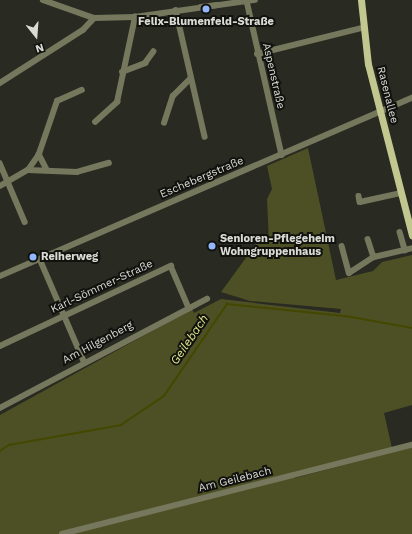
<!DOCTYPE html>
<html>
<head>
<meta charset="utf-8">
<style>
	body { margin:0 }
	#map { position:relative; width:412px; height:534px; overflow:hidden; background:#292a21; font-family:"Work Sans",sans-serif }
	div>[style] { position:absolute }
	.green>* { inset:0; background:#4d5024 }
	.stream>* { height:1.5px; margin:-0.75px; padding:0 0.75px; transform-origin:0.75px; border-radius:0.75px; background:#444700 }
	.minor>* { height:5.5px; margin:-2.75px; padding:0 2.75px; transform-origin:2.75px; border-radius:2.75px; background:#75785d }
	.major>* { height:7px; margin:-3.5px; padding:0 3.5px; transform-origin:3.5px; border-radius:3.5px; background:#c2c790 }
	.dots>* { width:11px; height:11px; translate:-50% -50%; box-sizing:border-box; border:2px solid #11120e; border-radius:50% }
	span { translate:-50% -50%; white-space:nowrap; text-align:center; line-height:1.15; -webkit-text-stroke:4px #11120e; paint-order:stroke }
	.poi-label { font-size:11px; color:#dadbd5; font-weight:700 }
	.left { translate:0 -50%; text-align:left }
	.street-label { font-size:11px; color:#dadbd5 }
	.water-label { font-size:12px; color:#dfe78a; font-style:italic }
	.north { position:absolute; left:16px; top:16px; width:40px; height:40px; -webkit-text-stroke:3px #11120e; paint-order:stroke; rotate:163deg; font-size:11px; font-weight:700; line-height:16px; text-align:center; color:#dadbd5 }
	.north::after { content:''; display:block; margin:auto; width:14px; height:18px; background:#dadbd5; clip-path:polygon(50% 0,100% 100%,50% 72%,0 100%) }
</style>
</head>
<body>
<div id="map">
	<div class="green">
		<i style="clip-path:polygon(308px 148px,336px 280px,373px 271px,382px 262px,412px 255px,412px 405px,384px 413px,392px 448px,293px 473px,295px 478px,412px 447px,412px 534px,0 534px,0 415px,192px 309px,194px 313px,221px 299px,340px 313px,341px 309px,250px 301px,221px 292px,256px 244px,269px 243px,267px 199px,272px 189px,267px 166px)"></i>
	</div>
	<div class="stream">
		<i style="left:0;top:451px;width:11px;rotate:-34deg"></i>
		<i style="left:9px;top:445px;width:114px;rotate:-10.1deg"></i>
		<i style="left:121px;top:425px;width:52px;rotate:-34deg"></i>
		<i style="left:164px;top:396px;width:112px;rotate:-55.6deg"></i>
		<i style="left:227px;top:304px;width:120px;rotate:5.8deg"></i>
		<i style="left:346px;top:316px;width:67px;rotate:10.3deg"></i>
	</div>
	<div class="minor">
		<i style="left:43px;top:0;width:54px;rotate:19.4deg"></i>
		<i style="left:94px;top:18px;width:41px;rotate:-1.4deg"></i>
		<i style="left:135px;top:17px;width:121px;rotate:-8.1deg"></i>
		<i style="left:247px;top:1px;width:158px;rotate:77.2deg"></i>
		<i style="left:201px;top:7px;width:16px;rotate:-7deg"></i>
		<i style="left:176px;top:10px;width:130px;rotate:77.1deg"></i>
		<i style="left:257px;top:54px;width:108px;rotate:-13.9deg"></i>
		<i style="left:122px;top:72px;width:25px;rotate:-21deg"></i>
		<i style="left:145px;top:63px;width:14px;rotate:-54deg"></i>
		<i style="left:0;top:83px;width:98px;rotate:-32.6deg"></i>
		<i style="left:83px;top:30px;width:16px;rotate:-47deg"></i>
		<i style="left:95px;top:122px;width:30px;rotate:-42deg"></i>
		<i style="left:117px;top:102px;width:87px;rotate:-78deg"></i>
		<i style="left:164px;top:123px;width:28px;rotate:-72deg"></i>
		<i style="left:173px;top:96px;width:25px;rotate:-45deg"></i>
		<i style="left:39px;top:154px;width:18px;rotate:63deg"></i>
		<i style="left:0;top:163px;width:64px;rotate:67deg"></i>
		<i style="left:28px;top:170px;width:19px;rotate:-55deg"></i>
		<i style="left:39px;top:154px;width:56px;rotate:-71.2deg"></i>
		<i style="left:57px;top:101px;width:27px;rotate:-24deg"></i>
		<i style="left:0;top:186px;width:32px;rotate:-30deg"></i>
		<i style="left:28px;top:170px;width:49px;rotate:2.3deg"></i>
		<i style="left:77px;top:172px;width:33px;rotate:-16deg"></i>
		<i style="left:359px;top:196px;width:6px;rotate:81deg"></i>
		<i style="left:360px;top:202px;width:42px;rotate:-12.4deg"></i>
		<i style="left:400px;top:232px;width:19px;rotate:74deg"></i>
		<i style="left:368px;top:239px;width:19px;rotate:72deg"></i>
		<i style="left:342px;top:246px;width:28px;rotate:75deg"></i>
		<i style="left:349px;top:273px;width:30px;rotate:-33deg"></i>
		<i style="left:374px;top:257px;width:39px;rotate:-13deg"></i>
		<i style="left:40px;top:259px;width:111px;rotate:66.7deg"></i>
		<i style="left:0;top:276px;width:449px;rotate:-23.4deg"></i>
		<i style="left:0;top:346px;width:189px;rotate:-25.1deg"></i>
		<i style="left:171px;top:266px;width:46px;rotate:66.8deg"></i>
		<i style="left:0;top:408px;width:234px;rotate:-27.8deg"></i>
		<i style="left:62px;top:534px;width:361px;rotate:-14.3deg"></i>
	</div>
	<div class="major">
		<i style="left:361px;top:0;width:64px;rotate:83.8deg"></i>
		<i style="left:368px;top:64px;width:177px;rotate:75.6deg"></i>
	</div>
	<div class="dots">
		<i style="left:206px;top:9px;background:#92b7fd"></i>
		<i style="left:212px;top:246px;background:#92b7fd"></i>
		<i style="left:33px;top:257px;background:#92b7fd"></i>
	</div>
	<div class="poi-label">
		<span style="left:206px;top:22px">Felix-Blumenfeld-Straße</span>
		<span class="left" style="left:220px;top:246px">Senioren-Pflegeheim<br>Wohngruppenhaus</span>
		<span class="left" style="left:41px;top:257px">Reiherweg</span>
	</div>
	<div class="street-label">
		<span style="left:273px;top:76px;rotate:77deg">Aspenstraße</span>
		<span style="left:387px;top:95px;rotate:76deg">Rasenallee</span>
		<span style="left:202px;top:178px;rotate:-23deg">Eschebergstraße</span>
		<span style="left:102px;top:287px;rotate:-25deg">Karl-Sömmer-Straße</span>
		<span style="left:98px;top:343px;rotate:-28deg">Am Hilgenberg</span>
		<span style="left:235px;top:480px;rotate:-14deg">Am Geilebach</span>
	</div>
	<div class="water-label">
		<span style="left:190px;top:340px;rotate:-56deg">Geilebach</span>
	</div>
	<div class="north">N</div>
</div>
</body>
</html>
